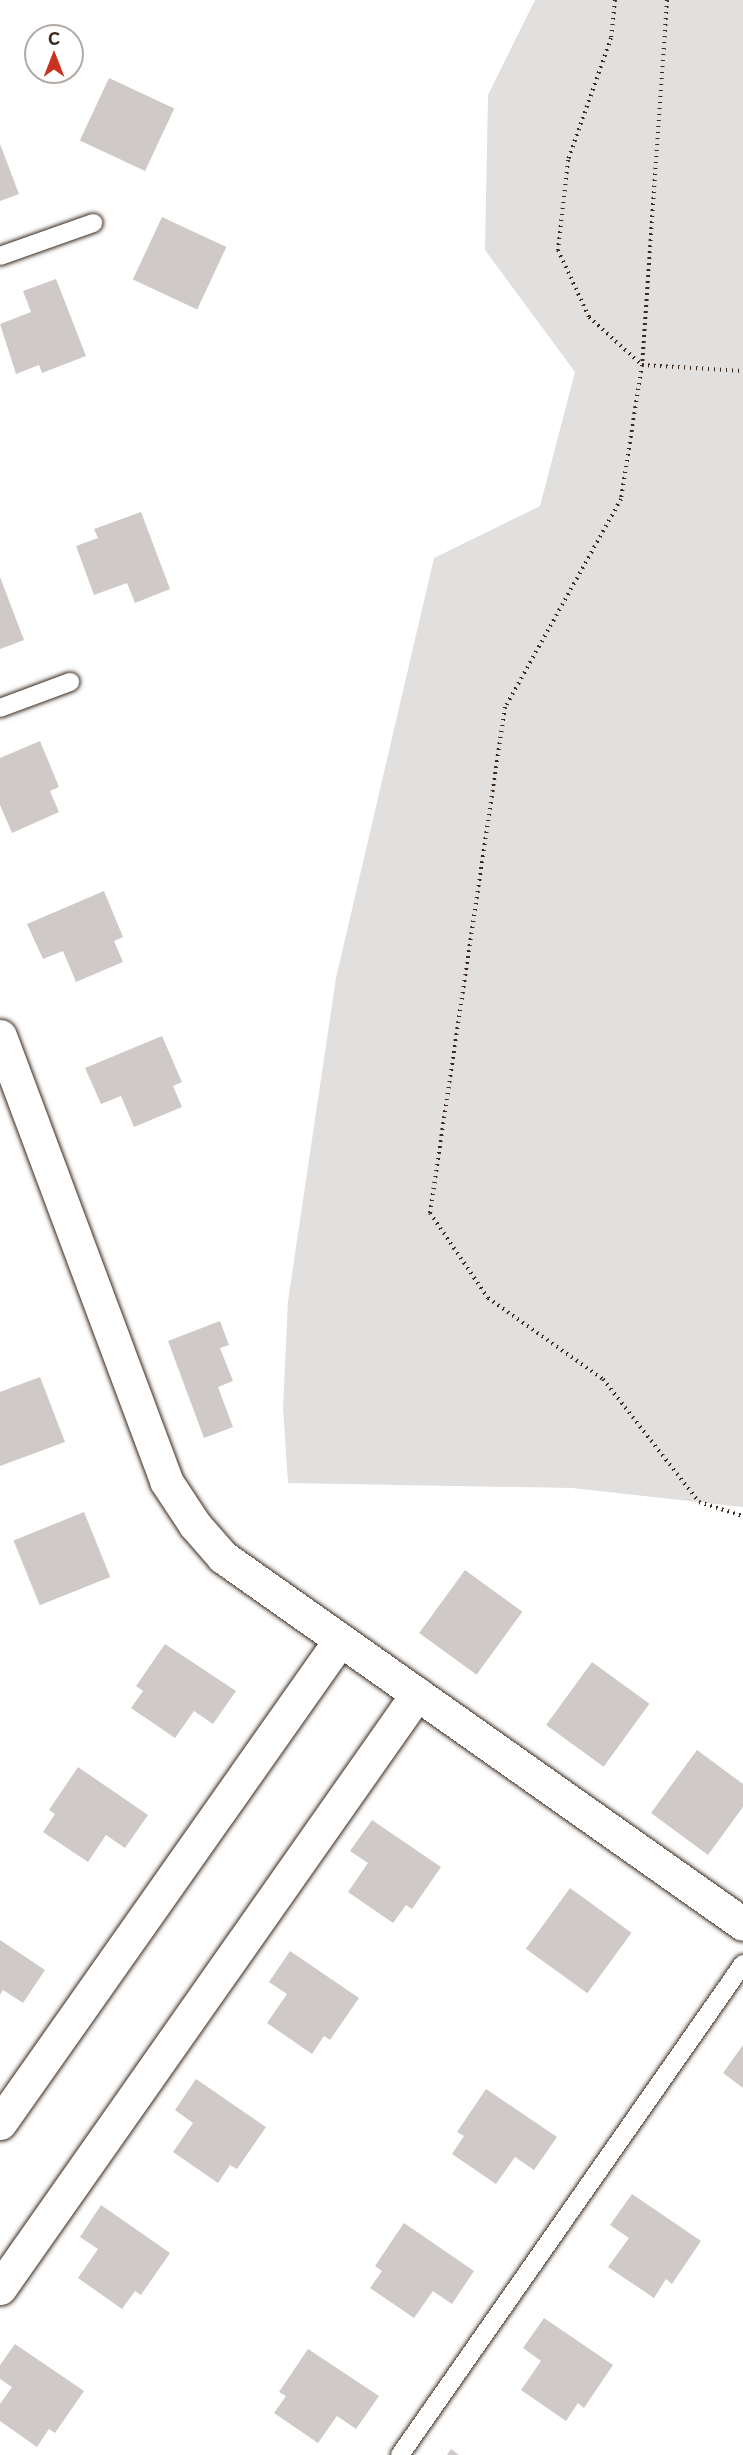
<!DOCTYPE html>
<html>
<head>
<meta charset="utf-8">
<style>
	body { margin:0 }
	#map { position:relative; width:743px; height:2455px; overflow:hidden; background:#fff; font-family:"Playpen Sans",sans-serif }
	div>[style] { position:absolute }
	.green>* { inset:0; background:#e2e0de }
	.building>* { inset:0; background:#cfcac7; transform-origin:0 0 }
	.path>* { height:4px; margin-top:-2px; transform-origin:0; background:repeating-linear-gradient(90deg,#3b2a1e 0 1.5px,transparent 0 6px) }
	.roads { filter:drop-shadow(0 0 2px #3b2a1e) drop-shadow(0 0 2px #3b2a1e) }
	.service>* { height:18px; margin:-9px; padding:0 9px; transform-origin:9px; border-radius:9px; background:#fff }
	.minor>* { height:33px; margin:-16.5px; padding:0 16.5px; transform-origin:16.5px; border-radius:16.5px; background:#fff }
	span { translate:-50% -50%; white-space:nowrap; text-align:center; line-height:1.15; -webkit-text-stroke:4.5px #fff; paint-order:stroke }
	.north { position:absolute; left:24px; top:24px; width:60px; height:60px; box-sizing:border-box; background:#fff; border:2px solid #b1aaa5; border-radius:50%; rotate:0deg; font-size:16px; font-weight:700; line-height:24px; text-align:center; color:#3b2a1e }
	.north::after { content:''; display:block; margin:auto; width:21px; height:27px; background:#c8321e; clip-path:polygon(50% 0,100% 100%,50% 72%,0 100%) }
</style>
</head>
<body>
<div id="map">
	<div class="green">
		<i style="clip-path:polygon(535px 0,743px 0,743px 1507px,572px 1488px,288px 1483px,283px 1408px,288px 1301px,336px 978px,434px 558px,540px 506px,575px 372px,485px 250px,488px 95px)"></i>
	</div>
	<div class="building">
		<i style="left:109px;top:78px;width:72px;height:69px;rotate:25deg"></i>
		<i style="clip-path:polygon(0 144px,19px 194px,0 201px)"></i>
		<i style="left:162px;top:217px;width:71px;height:69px;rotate:25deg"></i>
		<i style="clip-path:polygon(56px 279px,86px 356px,42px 373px,39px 365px,16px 374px,0 324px,31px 312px,23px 291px)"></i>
		<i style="clip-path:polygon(141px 512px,170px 589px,135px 603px,127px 583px,94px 595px,76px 546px,98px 538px,94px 529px)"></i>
		<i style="clip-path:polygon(0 577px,24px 640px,0 649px)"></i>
		<i style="clip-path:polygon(40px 741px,59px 787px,50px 791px,59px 812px,12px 833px,0 805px,0 758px)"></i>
		<i style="clip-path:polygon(104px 891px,123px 937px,114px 941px,123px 962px,76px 982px,63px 951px,43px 959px,27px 924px)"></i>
		<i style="clip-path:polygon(162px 1036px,182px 1082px,173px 1086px,182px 1107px,134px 1127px,121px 1096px,101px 1104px,85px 1068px)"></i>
		<i style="clip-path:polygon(220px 1321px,229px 1345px,220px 1348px,233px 1381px,218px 1387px,233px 1427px,204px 1438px,168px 1341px)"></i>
		<i style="clip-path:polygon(40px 1377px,65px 1442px,0 1466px,0 1392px)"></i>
		<i style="left:84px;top:1512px;width:70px;height:76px;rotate:68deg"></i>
		<i style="left:465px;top:1570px;width:71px;height:78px;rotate:36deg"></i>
		<i style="clip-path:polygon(165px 1644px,236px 1691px,213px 1724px,194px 1711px,175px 1738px,131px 1708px,143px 1691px,136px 1686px)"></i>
		<i style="left:592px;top:1662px;width:71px;height:78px;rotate:36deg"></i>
		<i style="clip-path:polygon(697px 1750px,743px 1784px,743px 1807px,708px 1855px,651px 1813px)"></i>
		<i style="clip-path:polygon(78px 1767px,148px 1815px,125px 1848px,106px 1835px,88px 1862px,43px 1832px,55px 1814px,49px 1810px)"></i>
		<i style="clip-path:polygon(372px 1820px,441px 1867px,412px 1909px,406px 1905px,393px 1923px,348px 1892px,368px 1863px,350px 1851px)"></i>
		<i style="left:570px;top:1888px;width:76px;height:75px;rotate:36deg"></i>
		<i style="clip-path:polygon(0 1940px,45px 1970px,23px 2003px,3px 1990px,0 1995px)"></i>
		<i style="clip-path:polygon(290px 1951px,359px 1998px,330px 2040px,324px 2036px,312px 2054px,267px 2023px,287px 1994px,269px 1982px)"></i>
		<i style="clip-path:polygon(743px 2045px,743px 2088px,723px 2073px)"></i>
		<i style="clip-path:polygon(196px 2079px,266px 2127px,237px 2169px,230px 2165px,218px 2183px,173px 2152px,193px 2123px,175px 2110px)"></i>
		<i style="clip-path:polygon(486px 2089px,557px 2137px,534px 2170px,515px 2157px,496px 2184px,452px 2154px,464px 2136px,457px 2132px)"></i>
		<i style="clip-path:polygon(632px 2194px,701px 2241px,672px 2284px,666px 2279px,654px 2298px,608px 2267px,629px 2238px,610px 2225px)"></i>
		<i style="clip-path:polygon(101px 2205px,170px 2253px,141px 2295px,135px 2291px,122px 2309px,78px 2278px,98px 2249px,80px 2237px)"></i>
		<i style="clip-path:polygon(404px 2223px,474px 2271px,452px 2304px,433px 2291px,414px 2318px,370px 2288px,382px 2271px,375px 2266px)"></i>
		<i style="clip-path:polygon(544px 2318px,613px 2365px,584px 2408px,578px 2403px,566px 2421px,521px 2390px,541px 2361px,523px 2348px)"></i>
		<i style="clip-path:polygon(15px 2344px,84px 2391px,55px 2433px,49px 2429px,37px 2447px,0 2421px,0 2404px,12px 2387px,0 2379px,0 2365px)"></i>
		<i style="clip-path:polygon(308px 2349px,379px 2396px,356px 2429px,337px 2416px,318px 2443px,274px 2413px,286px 2396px,279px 2392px)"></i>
		<i style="clip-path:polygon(451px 2449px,459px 2455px,447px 2455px)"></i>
	</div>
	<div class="path">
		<i style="left:615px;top:0;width:38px;rotate:96deg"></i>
		<i style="left:611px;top:38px;width:129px;rotate:109.4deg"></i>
		<i style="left:568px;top:160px;width:91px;rotate:96.3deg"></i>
		<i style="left:558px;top:250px;width:74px;rotate:65.2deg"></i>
		<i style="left:589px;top:317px;width:72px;rotate:42.2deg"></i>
		<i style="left:642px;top:365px;width:101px;rotate:3.4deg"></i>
		<i style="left:667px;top:0;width:366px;rotate:93.9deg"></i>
		<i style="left:642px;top:365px;width:136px;rotate:98.9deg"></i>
		<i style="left:621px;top:499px;width:238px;rotate:119.1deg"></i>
		<i style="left:505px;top:707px;width:512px;rotate:98.43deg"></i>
		<i style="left:430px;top:1213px;width:103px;rotate:55.7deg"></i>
		<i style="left:488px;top:1298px;width:141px;rotate:35.2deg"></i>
		<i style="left:603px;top:1379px;width:156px;rotate:52deg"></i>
		<i style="left:699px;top:1502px;width:46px;rotate:17.7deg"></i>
	</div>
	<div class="roads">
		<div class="service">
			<i style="left:0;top:256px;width:99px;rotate:-19.5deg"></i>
			<i style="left:0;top:708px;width:75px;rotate:-20.4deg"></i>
			<i style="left:400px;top:2455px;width:599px;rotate:-55.06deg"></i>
		</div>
		<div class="minor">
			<i style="left:0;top:1036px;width:475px;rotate:69.5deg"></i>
			<i style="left:166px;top:1481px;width:53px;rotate:56.6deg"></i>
			<i style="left:195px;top:1525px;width:43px;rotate:48.8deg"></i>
			<i style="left:223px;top:1557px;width:636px;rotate:35.21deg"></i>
			<i style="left:0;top:2123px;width:591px;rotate:-54.86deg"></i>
			<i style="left:0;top:2288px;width:726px;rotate:-54.93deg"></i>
		</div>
	</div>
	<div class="north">С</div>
</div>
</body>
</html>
